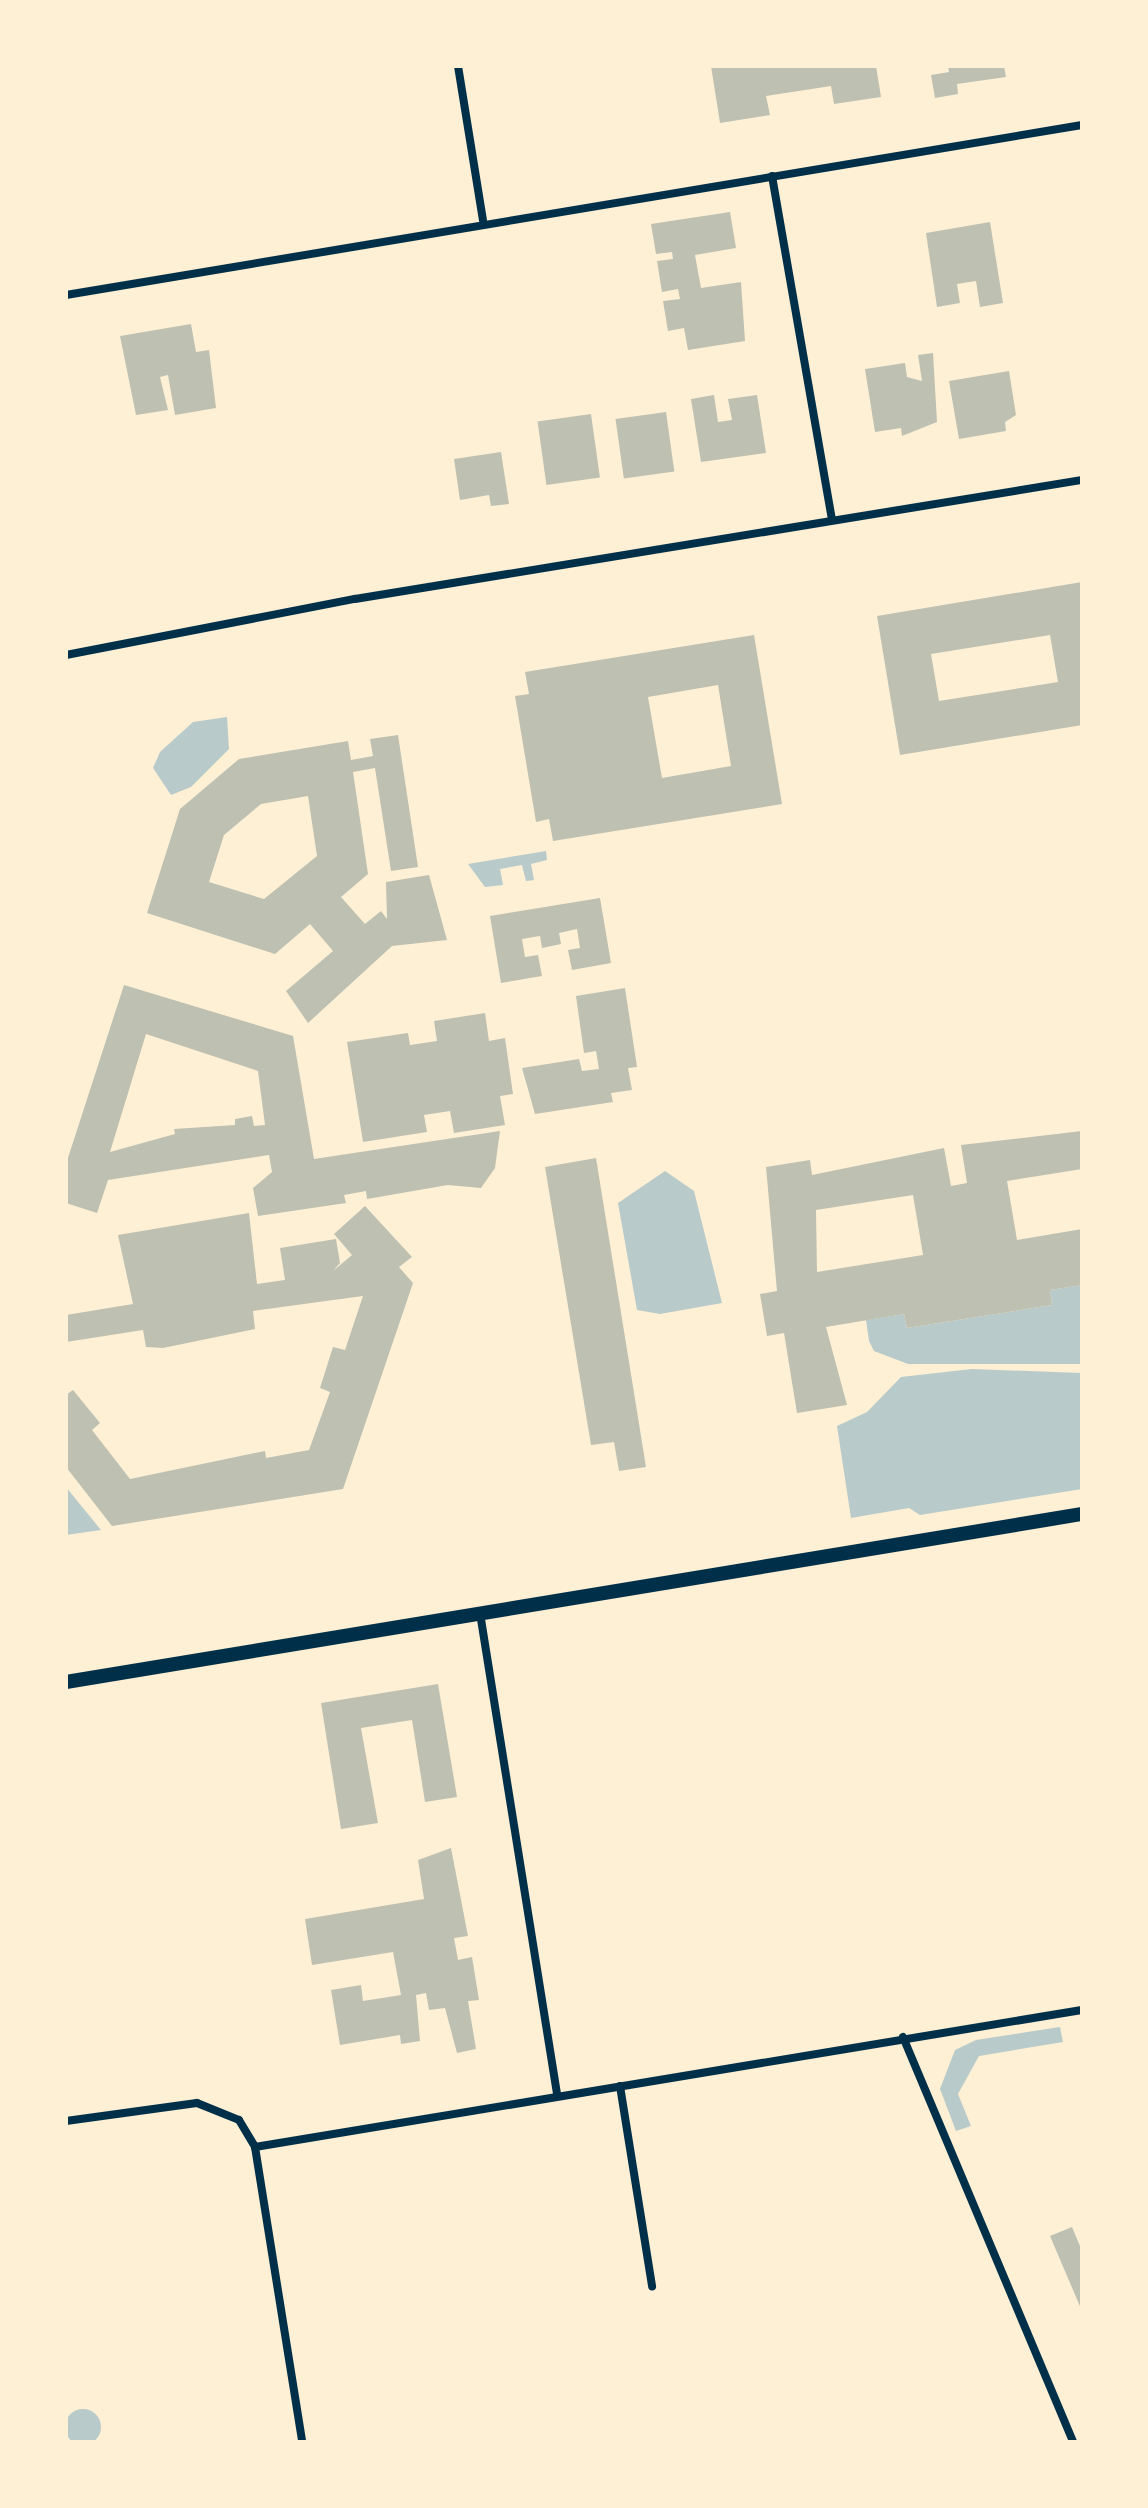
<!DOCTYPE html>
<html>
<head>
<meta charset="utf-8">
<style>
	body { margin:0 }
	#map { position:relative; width:1148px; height:2508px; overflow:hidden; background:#fdf0d5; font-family:Overpass,sans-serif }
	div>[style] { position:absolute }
	.green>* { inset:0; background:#b9caca }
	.round { border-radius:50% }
	.building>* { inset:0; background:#bec0b2; transform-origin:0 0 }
	.minor>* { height:8px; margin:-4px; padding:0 4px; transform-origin:4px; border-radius:4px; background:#003049 }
	.tertiary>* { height:14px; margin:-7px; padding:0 7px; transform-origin:7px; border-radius:7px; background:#003049 }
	span { translate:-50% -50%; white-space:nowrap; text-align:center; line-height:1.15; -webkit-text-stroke:6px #fdf0d5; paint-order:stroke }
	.frame { position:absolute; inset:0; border:68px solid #fdf0d5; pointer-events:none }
</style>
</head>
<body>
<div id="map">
	<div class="green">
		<i style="clip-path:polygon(227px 717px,229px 749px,191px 787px,171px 795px,153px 768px,160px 752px,193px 722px)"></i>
		<i style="clip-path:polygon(546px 851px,547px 860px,531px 864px,534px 880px,526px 881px,522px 865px,500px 869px,503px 885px,485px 887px,468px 864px)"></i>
		<i style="clip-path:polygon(665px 1171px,694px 1191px,722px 1303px,660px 1314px,637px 1310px,618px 1203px)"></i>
		<i style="clip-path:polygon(1082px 1285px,1082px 1364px,908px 1364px,874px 1351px,869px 1341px,866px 1320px,904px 1314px,907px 1328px,1052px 1305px,1050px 1290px)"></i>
		<i style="clip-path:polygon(972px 1369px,1082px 1373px,1082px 1489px,920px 1515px,909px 1508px,851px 1518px,837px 1426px,867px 1412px,901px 1377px)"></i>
		<i style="clip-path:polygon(66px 1487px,101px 1530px,66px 1535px)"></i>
		<i style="clip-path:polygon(1060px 2027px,1063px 2042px,979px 2056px,958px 2094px,971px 2126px,956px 2131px,940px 2089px,955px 2050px,976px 2040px)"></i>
		<i class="round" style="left:65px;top:2409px;width:36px;height:36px"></i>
	</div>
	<div class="building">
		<i style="clip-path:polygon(711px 66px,876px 66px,881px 97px,834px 104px,831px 86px,766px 96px,770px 115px,720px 123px)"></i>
		<i style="clip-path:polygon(948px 66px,1004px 66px,1006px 77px,957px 84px,958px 94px,935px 98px,931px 75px,949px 72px)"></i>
		<i style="clip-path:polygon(730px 212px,736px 248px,695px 255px,701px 288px,741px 282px,745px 341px,688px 350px,684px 328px,668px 331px,663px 301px,680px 299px,678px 289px,662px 292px,657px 261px,673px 259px,672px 252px,656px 254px,651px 224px)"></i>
		<i style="clip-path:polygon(990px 222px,1003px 303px,980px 307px,976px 281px,957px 284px,960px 303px,937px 307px,926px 233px)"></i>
		<i style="clip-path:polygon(191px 324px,196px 352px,209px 350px,216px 408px,175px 415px,168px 375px,160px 377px,168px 410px,136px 415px,120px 336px)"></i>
		<i style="clip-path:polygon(933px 353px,937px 422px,902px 436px,901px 428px,875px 432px,865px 369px,905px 363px,907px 377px,922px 381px,918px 355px)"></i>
		<i style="clip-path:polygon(1009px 371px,1016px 415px,1005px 422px,1006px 431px,959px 439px,949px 381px)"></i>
		<i style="clip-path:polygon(714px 395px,718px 422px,732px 420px,728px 399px,757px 395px,766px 453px,701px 462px,691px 399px)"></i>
		<i style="left:666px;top:412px;width:60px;height:51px;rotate:82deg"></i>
		<i style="left:591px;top:414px;width:64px;height:54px;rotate:82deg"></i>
		<i style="clip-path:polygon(501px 452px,509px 504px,491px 506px,489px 495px,460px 500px,454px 459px)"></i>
		<i style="clip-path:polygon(evenodd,1082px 582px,1082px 725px,900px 755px,877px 616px,1082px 582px,1050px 635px,1058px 682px,939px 701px,931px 654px,1050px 635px)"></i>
		<i style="clip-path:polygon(evenodd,754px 635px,782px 804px,553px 841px,549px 819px,536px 822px,515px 696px,529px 694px,525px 672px,754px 635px,718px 685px,731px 766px,662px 778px,648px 697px,718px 685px)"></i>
		<i style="clip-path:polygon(evenodd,398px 735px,418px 867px,391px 871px,375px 768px,353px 772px,368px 874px,341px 897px,365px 924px,381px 911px,387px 919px,386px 882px,429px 875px,447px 940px,392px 946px,308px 1023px,286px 991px,333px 951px,310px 924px,275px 954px,147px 913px,180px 809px,239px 759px,348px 741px,351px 760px,373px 756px,370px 739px,398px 735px,308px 796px,317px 856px,264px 899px,209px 882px,224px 835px,261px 804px,308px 796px)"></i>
		<i style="clip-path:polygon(600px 898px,611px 963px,572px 970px,568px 950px,580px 948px,577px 929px,559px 933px,561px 944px,542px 948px,540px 936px,522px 939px,525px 957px,538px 955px,542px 976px,501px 983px,490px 916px)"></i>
		<i style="clip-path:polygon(evenodd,124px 985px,293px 1036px,314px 1159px,500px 1131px,495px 1168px,481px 1188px,448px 1185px,367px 1199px,366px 1191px,344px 1195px,346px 1203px,258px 1216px,253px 1188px,272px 1172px,269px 1155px,108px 1180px,97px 1213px,66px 1203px,66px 1164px,124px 985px,146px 1034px,258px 1071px,265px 1125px,254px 1126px,252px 1116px,235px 1119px,235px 1125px,174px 1129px,175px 1134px,110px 1152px,146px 1034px)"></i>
		<i style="clip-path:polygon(625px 988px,637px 1067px,628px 1068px,632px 1090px,611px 1093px,613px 1102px,535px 1114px,522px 1068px,579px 1059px,582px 1071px,599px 1069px,596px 1051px,584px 1053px,576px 996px)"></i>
		<i style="clip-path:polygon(485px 1013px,489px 1041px,505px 1038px,513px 1094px,500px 1096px,505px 1125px,454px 1133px,450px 1111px,424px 1115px,427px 1132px,363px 1142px,347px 1042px,408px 1033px,410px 1045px,437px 1041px,434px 1021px)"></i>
		<i style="clip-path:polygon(evenodd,1082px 1131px,1082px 1169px,1007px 1181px,1017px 1240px,1082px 1229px,1082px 1285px,1050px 1290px,1052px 1305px,907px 1328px,904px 1314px,826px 1327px,847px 1405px,797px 1413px,784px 1333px,767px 1336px,760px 1294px,777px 1291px,766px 1167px,810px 1160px,812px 1175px,944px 1148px,951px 1186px,967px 1183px,961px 1145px,1082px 1131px,913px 1195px,923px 1255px,817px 1272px,816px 1210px,913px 1195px)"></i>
		<i style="clip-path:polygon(596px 1158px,646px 1467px,619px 1471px,614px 1442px,591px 1445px,545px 1167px)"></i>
		<i style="clip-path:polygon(365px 1206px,412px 1257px,399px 1267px,413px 1283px,343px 1489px,112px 1526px,66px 1467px,66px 1395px,73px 1390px,100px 1423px,92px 1430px,130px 1479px,265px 1451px,266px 1458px,309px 1450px,330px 1392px,320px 1388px,333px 1347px,345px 1350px,363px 1296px,253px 1311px,255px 1329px,163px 1348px,146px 1347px,143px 1330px,66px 1342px,66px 1315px,133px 1304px,118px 1235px,249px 1213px,257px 1284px,285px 1280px,280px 1248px,336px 1239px,340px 1263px,333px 1271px,352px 1255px,334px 1234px)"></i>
		<i style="clip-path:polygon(438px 1684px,457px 1797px,425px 1802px,412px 1720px,361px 1728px,378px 1823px,341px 1829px,321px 1703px)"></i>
		<i style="clip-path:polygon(451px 1848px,468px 1936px,454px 1938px,458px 1960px,472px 1957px,479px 2000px,468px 2001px,476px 2049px,457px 2053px,445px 2008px,429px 2010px,426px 1993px,416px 1995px,420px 2041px,401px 2044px,400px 2035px,340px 2045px,331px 1990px,361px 1985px,363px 2001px,401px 1995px,393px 1952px,312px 1965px,305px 1919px,424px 1899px,418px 1860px)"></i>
		<i style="clip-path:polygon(1072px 2227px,1082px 2251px,1082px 2311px,1050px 2236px)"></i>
	</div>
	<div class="minor">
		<i style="left:458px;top:66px;width:156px;rotate:80.8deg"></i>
		<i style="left:772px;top:176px;width:348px;rotate:80.1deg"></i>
		<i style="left:66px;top:295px;width:1030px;rotate:-9.5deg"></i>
		<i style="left:66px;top:655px;width:294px;rotate:-11deg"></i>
		<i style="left:355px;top:599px;width:737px;rotate:-9.3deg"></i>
		<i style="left:480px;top:1613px;width:489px;rotate:80.9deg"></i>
		<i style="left:903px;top:2037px;width:439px;rotate:67.2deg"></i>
		<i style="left:620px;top:2086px;width:203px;rotate:80.9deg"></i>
		<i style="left:66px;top:2121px;width:132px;rotate:-7.8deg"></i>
		<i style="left:197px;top:2103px;width:45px;rotate:22deg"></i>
		<i style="left:239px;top:2120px;width:31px;rotate:59deg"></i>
		<i style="left:255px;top:2147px;width:838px;rotate:-9.41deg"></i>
		<i style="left:255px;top:2147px;width:299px;rotate:80.9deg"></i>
	</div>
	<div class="tertiary">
		<i style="left:66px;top:1682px;width:1030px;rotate:-9.39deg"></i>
	</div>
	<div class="frame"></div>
</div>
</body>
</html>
